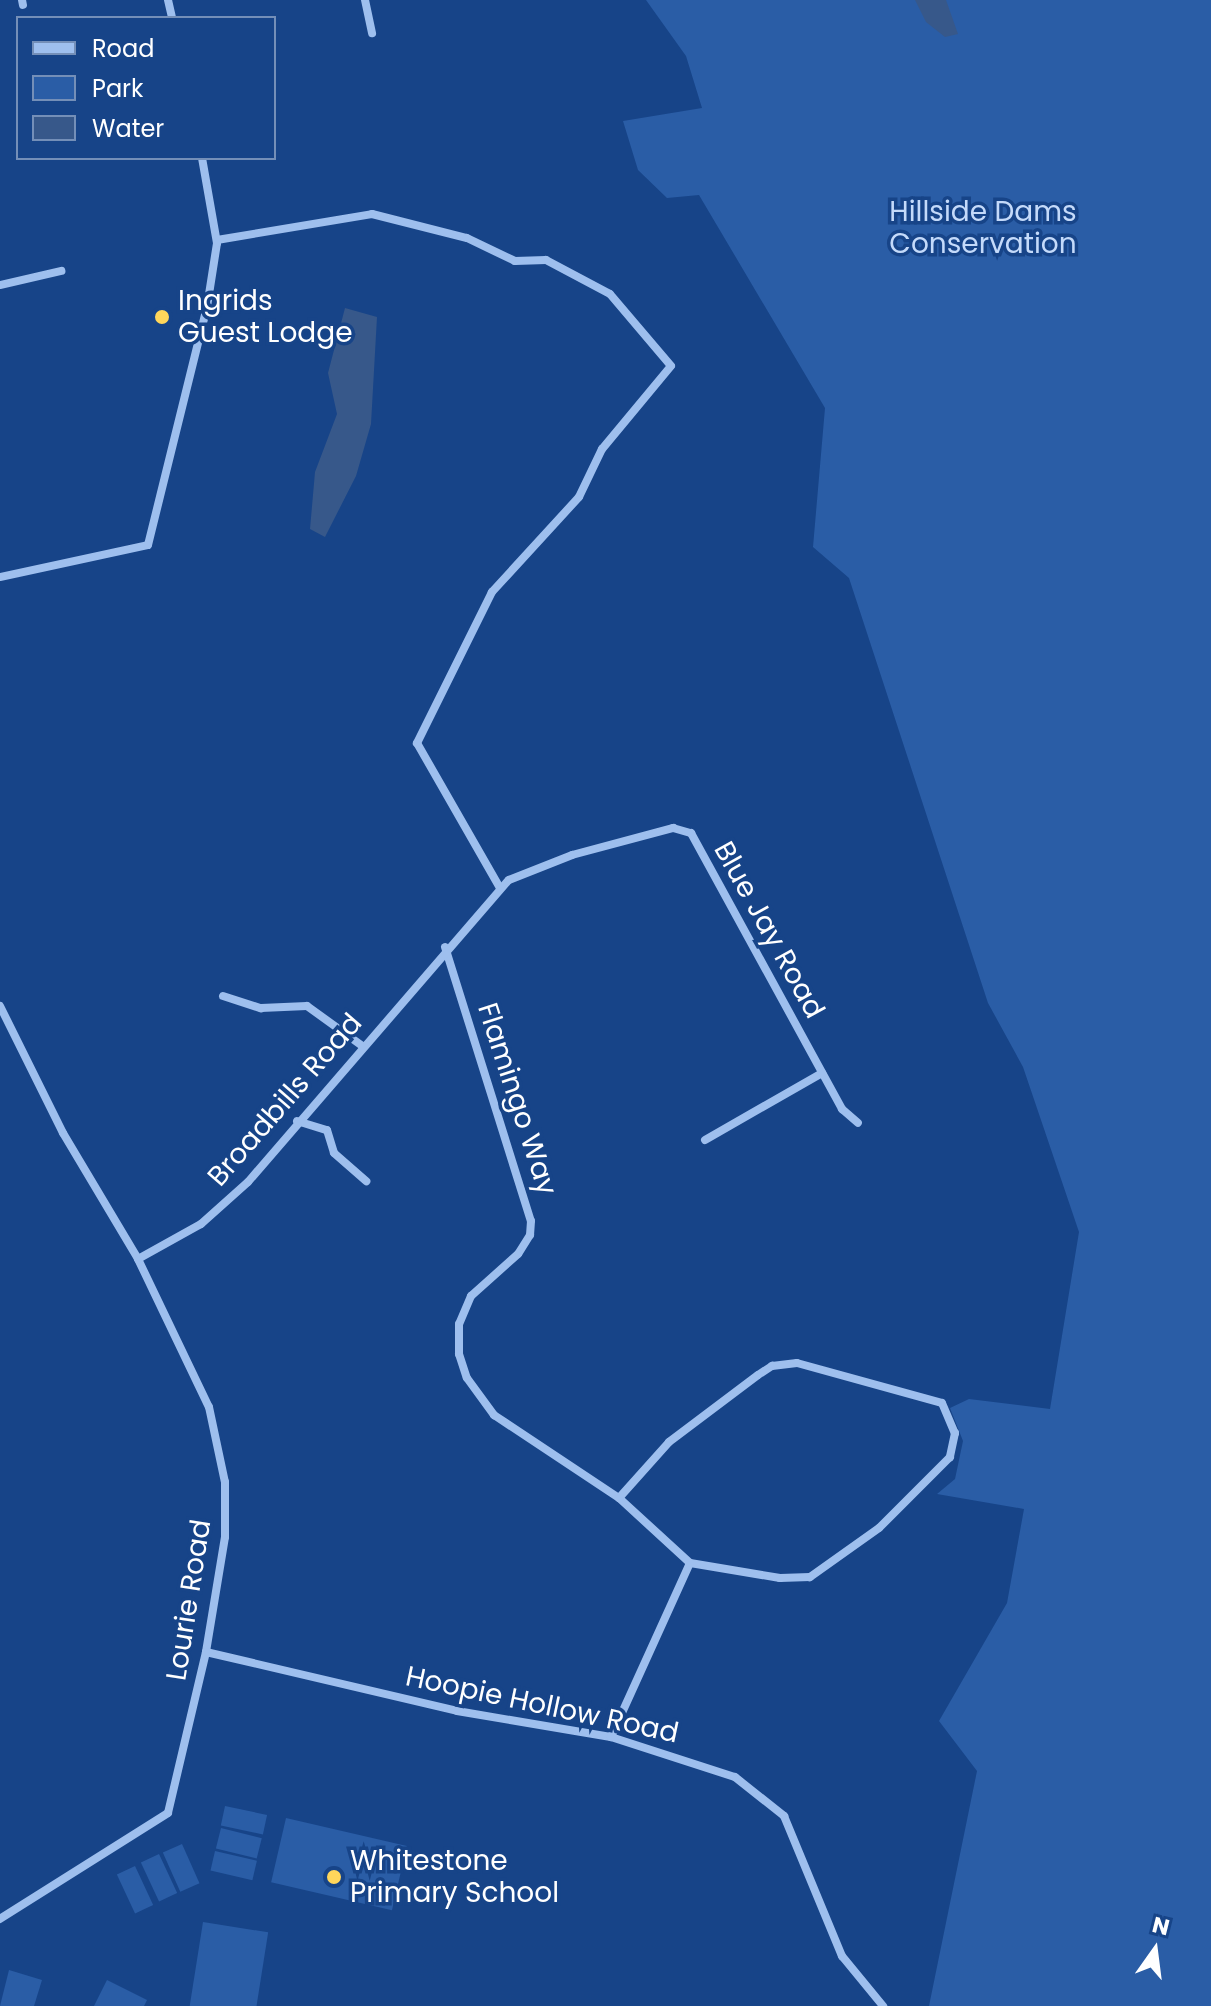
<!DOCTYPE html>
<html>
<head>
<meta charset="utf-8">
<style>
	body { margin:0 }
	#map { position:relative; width:1211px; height:2006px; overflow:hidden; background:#174488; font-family:Poppins,sans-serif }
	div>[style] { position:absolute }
	.green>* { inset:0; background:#2a5da6; transform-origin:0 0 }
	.water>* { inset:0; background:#37588a }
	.street>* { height:8px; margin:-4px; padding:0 4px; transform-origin:4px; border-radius:4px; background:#9ebfee }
	.dots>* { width:22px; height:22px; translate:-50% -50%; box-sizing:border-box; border:4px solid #174488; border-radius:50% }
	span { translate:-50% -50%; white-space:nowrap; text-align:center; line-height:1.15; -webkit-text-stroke:7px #174488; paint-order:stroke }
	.park-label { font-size:28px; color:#c4dafa }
	.poi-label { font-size:28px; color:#fff }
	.left { translate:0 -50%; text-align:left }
	.street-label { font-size:28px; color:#fff }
	.legend { position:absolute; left:16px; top:16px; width:260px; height:144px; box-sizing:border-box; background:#174488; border:2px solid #748fb8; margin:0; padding:10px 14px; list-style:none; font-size:24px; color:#fff }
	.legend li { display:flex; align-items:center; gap:16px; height:40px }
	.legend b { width:40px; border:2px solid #748fb8 }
	.north { position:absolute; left:1115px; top:1910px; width:80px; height:80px; -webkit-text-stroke:6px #174488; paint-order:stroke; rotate:14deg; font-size:22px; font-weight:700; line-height:32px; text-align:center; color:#fff }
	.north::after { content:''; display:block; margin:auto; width:28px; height:36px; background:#fff; clip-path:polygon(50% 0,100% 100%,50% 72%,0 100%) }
</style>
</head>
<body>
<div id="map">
	<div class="green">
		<i style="clip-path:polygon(646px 0,1211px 0,1211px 2006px,929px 2006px,977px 1771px,939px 1721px,1007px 1603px,1024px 1509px,937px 1494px,955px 1479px,963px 1441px,950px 1408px,969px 1399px,1050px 1409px,1079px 1232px,1023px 1067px,988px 1003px,849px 578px,813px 547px,825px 408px,699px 195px,667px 198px,638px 170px,623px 121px,702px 108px,686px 56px)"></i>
		<i style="left:225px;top:1806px;width:43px;height:20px;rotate:12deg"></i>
		<i style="left:286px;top:1818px;width:124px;height:66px;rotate:13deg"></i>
		<i style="left:221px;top:1828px;width:42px;height:21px;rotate:14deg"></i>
		<i style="left:182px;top:1844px;width:43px;height:21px;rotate:66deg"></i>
		<i style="left:215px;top:1851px;width:43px;height:20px;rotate:13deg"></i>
		<i style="left:159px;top:1854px;width:43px;height:20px;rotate:65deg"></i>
		<i style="left:135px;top:1866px;width:43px;height:20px;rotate:65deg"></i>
		<i style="left:203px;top:1922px;width:66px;height:85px;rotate:9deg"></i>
		<i style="clip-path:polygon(9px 1970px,42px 1980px,34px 2006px,0 2006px)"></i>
		<i style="clip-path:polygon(107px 1980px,147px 2000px,144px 2006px,94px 2006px)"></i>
	</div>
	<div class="water">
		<i style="clip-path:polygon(915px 0,946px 0,958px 34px,945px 37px,926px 22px)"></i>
		<i style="clip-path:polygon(345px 308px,377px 317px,371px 424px,356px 476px,325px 537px,310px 529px,315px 472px,337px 414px,328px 373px)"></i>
	</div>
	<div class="street">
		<i style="left:22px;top:0;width:5px;rotate:79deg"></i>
		<i style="left:168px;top:0;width:18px;rotate:77deg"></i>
		<i style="left:365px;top:0;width:34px;rotate:78deg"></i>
		<i style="left:217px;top:240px;width:157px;rotate:-9.5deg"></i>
		<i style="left:372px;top:214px;width:98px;rotate:14.2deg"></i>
		<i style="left:467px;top:238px;width:53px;rotate:25.6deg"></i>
		<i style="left:515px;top:261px;width:31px;rotate:-2deg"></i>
		<i style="left:546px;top:260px;width:72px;rotate:28deg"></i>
		<i style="left:610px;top:294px;width:94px;rotate:49.7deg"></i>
		<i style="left:671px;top:366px;width:108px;rotate:129.7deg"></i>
		<i style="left:602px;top:449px;width:53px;rotate:115.6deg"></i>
		<i style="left:579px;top:497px;width:129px;rotate:132.5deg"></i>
		<i style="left:492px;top:592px;width:169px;rotate:116.4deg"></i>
		<i style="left:417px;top:743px;width:167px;rotate:60.2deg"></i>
		<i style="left:0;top:285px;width:63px;rotate:-12.9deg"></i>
		<i style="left:0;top:577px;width:151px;rotate:-12.2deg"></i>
		<i style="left:148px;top:545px;width:245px;rotate:-76.1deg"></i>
		<i style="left:207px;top:307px;width:65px;rotate:-81.1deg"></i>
		<i style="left:217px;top:243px;width:86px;rotate:-100deg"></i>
		<i style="left:445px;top:947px;width:287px;rotate:72.6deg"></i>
		<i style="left:531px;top:1221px;width:14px;rotate:94deg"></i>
		<i style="left:530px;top:1235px;width:22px;rotate:122deg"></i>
		<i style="left:518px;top:1254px;width:63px;rotate:138.2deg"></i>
		<i style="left:471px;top:1296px;width:30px;rotate:113deg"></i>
		<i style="left:459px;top:1324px;width:30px;rotate:90deg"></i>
		<i style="left:459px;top:1354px;width:25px;rotate:72deg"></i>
		<i style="left:467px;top:1378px;width:46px;rotate:53.9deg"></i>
		<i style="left:494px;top:1415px;width:150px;rotate:33.6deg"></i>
		<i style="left:223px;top:996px;width:40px;rotate:18deg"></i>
		<i style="left:261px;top:1008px;width:46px;rotate:-2.5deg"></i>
		<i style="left:307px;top:1006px;width:67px;rotate:35.8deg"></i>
		<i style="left:0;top:1006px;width:142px;rotate:63.6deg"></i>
		<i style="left:63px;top:1133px;width:147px;rotate:59.2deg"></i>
		<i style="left:138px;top:1259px;width:164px;rotate:64.4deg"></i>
		<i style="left:209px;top:1407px;width:77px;rotate:78deg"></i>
		<i style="left:225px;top:1482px;width:55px;rotate:90deg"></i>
		<i style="left:225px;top:1537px;width:117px;rotate:99.4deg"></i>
		<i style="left:206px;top:1652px;width:165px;rotate:103.3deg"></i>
		<i style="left:168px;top:1813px;width:199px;rotate:147.8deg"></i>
		<i style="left:297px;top:1121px;width:31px;rotate:17deg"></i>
		<i style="left:327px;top:1130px;width:24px;rotate:73deg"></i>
		<i style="left:334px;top:1153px;width:43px;rotate:41.2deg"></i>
		<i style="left:705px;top:1140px;width:135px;rotate:-29.8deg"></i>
		<i style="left:138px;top:1259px;width:72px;rotate:-29.1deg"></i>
		<i style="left:201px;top:1224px;width:63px;rotate:-41.8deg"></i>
		<i style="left:248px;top:1182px;width:399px;rotate:-49.2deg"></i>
		<i style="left:509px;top:880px;width:68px;rotate:-21.6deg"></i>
		<i style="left:572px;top:855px;width:105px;rotate:-15deg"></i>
		<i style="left:673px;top:828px;width:19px;rotate:16deg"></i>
		<i style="left:691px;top:833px;width:315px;rotate:61.3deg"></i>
		<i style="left:842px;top:1109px;width:21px;rotate:41deg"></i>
		<i style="left:797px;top:1363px;width:150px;rotate:15.4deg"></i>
		<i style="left:942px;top:1403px;width:33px;rotate:67deg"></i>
		<i style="left:955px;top:1433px;width:25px;rotate:102deg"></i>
		<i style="left:950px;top:1457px;width:100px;rotate:135deg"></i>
		<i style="left:879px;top:1528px;width:85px;rotate:144.6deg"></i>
		<i style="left:810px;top:1577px;width:30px;rotate:178deg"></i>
		<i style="left:780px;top:1578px;width:91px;rotate:-170.5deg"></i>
		<i style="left:690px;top:1563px;width:96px;rotate:-137.5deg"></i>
		<i style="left:619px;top:1498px;width:75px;rotate:-48.2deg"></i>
		<i style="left:669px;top:1442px;width:111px;rotate:-37deg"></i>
		<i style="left:758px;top:1375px;width:17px;rotate:-33deg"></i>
		<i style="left:772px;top:1366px;width:25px;rotate:-7deg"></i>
		<i style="left:206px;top:1652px;width:258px;rotate:13.2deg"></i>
		<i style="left:457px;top:1711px;width:156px;rotate:9.6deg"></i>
		<i style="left:611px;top:1737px;width:130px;rotate:17.9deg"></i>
		<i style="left:735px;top:1777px;width:63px;rotate:38.5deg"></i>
		<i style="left:784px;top:1816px;width:152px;rotate:67.5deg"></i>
		<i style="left:842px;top:1956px;width:65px;rotate:50.6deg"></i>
		<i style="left:611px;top:1737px;width:191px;rotate:-65.6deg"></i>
	</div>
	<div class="dots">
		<i style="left:162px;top:317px;background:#ffd65b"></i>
		<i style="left:334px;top:1877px;background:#ffd65b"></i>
	</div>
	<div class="park-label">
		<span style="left:983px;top:228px">Hillside Dams<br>Conservation</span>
	</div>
	<div class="poi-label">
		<span class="left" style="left:178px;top:317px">Ingrids<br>Guest Lodge</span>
		<span class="left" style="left:350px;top:1877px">Whitestone<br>Primary School</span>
	</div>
	<div class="street-label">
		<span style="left:769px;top:930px;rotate:61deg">Blue Jay Road</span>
		<span style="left:517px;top:1099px;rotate:72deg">Flamingo Way</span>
		<span style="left:285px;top:1100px;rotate:-49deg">Broadbills Road</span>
		<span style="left:189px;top:1600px;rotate:-81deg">Lourie Road</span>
		<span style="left:542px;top:1705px;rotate:12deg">Hoopie Hollow Road</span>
	</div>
	<ul class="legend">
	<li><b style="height:10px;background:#9ebfee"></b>Road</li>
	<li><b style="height:22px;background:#2a5da6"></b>Park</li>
	<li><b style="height:22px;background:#37588a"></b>Water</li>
	</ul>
	<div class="north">N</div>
</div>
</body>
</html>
